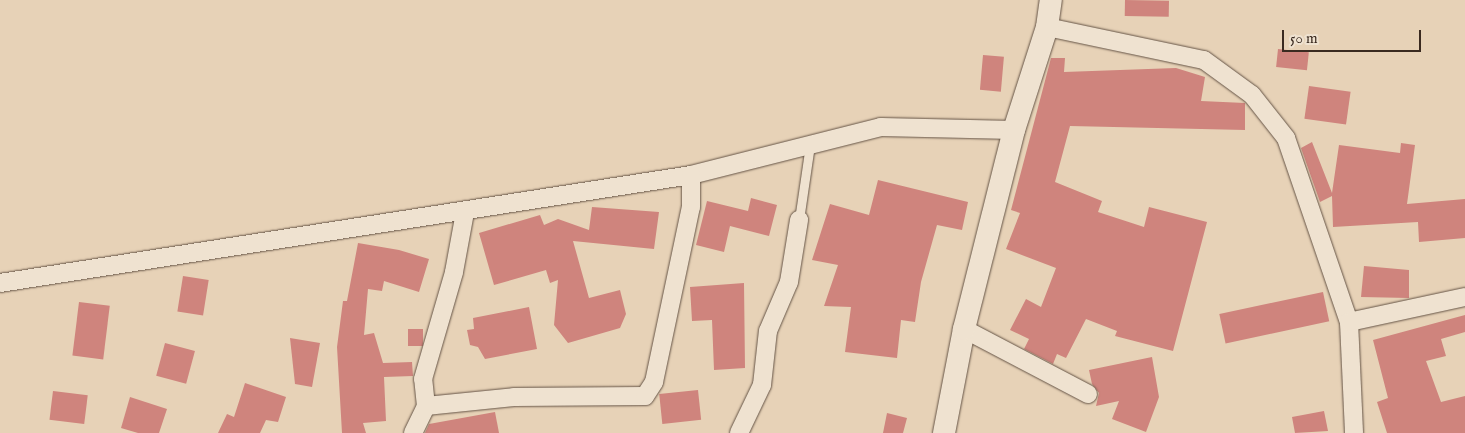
<!DOCTYPE html>
<html>
<head>
<meta charset="utf-8">
<style>
	body { margin:0 }
	#map { position:relative; width:1465px; height:433px; overflow:hidden; background:#e7d2b7; font-family:"IM FELL English",serif }
	div>[style] { position:absolute }
	.building>* { inset:0; background:#cf847d; transform-origin:0 0 }
	.roads { filter:drop-shadow(0 0 1px #655446) drop-shadow(0 0 1px #655446) }
	.service>* { height:9px; margin:-4.5px; padding:0 4.5px; transform-origin:4.5px; border-radius:4.5px; background:#efe2d0 }
	.minor>* { height:18px; margin:-9px; padding:0 9px; transform-origin:9px; border-radius:9px; background:#efe2d0 }
	.tertiary>* { height:22px; margin:-11px; padding:0 11px; transform-origin:11px; border-radius:11px; background:#efe2d0 }
	span { translate:-50% -50%; white-space:nowrap; text-align:center; line-height:1.15; -webkit-text-stroke:4px #efe2d0; paint-order:stroke }
	.scale { position:absolute; left:1282px; top:30px; width:139px; height:22px; box-sizing:border-box; border:2px solid #3a2a20; border-top:0; padding-left:6px; font-size:15px; line-height:18px; white-space:nowrap; color:#3a2a20; -webkit-text-stroke:4px #efe2d0; paint-order:stroke }
</style>
</head>
<body>
<div id="map">
	<div class="building">
		<i style="left:1125px;top:0;width:44px;height:16px;rotate:1deg"></i>
		<i style="left:1278px;top:49px;width:31px;height:18px;rotate:6deg"></i>
		<i style="left:983px;top:55px;width:21px;height:35px;rotate:5deg"></i>
		<i style="clip-path:polygon(1051px 58px,1065px 58px,1064px 72px,1176px 68px,1205px 77px,1201px 101px,1245px 103px,1245px 130px,1070px 126px,1055px 182px,1102px 201px,1098px 212px,1144px 227px,1149px 207px,1207px 222px,1173px 351px,1115px 336px,1117px 331px,1086px 319px,1066px 358px,1057px 354px,1053px 364px,1024px 349px,1029px 339px,1010px 330px,1026px 299px,1041px 307px,1056px 268px,1006px 249px,1020px 213px,1011px 210px)"></i>
		<i style="left:1309px;top:86px;width:42px;height:33px;rotate:8deg"></i>
		<i style="clip-path:polygon(1312px 142px,1332px 193px,1339px 145px,1400px 153px,1401px 143px,1415px 145px,1407px 204px,1465px 199px,1465px 238px,1419px 242px,1418px 222px,1333px 227px,1332px 196px,1320px 202px,1301px 148px)"></i>
		<i style="clip-path:polygon(878px 180px,968px 202px,962px 230px,937px 225px,921px 282px,915px 322px,901px 320px,897px 358px,845px 352px,851px 307px,824px 306px,838px 265px,812px 260px,830px 204px,869px 215px)"></i>
		<i style="clip-path:polygon(751px 198px,777px 205px,769px 236px,730px 226px,724px 252px,696px 245px,707px 201px,748px 211px)"></i>
		<i style="clip-path:polygon(592px 207px,659px 212px,654px 249px,573px 241px,589px 298px,620px 290px,626px 314px,620px 328px,568px 343px,554px 325px,558px 280px,550px 283px,546px 270px,494px 285px,479px 233px,540px 215px,544px 225px,558px 219px,589px 230px)"></i>
		<i style="clip-path:polygon(358px 243px,399px 250px,429px 259px,419px 292px,384px 281px,382px 291px,368px 289px,364px 335px,374px 333px,383px 363px,412px 362px,413px 376px,384px 377px,386px 421px,363px 423px,366px 433px,342px 433px,337px 347px,343px 301px,347px 301px)"></i>
		<i style="clip-path:polygon(1364px 266px,1409px 270px,1409px 298px,1361px 297px)"></i>
		<i style="left:183px;top:276px;width:26px;height:36px;rotate:9deg"></i>
		<i style="clip-path:polygon(744px 283px,745px 368px,714px 370px,712px 320px,692px 321px,690px 287px)"></i>
		<i style="left:1323px;top:292px;width:30px;height:106px;rotate:78deg"></i>
		<i style="left:79px;top:302px;width:31px;height:54px;rotate:7deg"></i>
		<i style="clip-path:polygon(529px 307px,537px 349px,485px 359px,478px 347px,470px 345px,467px 330px,474px 329px,473px 318px)"></i>
		<i style="clip-path:polygon(1465px 315px,1465px 332px,1441px 339px,1446px 356px,1426px 361px,1441px 402px,1465px 396px,1465px 433px,1387px 433px,1377px 402px,1388px 398px,1373px 340px)"></i>
		<i style="left:408px;top:329px;width:15px;height:17px"></i>
		<i style="clip-path:polygon(290px 338px,320px 343px,312px 387px,295px 384px)"></i>
		<i style="left:165px;top:343px;width:31px;height:34px;rotate:15deg"></i>
		<i style="clip-path:polygon(1152px 357px,1159px 397px,1146px 432px,1112px 419px,1119px 401px,1096px 406px,1099px 393px,1092px 384px,1089px 370px)"></i>
		<i style="clip-path:polygon(245px 383px,286px 397px,278px 422px,266px 420px,260px 433px,218px 433px,227px 414px,234px 417px)"></i>
		<i style="left:698px;top:390px;width:30px;height:39px;rotate:84deg"></i>
		<i style="left:53px;top:391px;width:35px;height:29px;rotate:7deg"></i>
		<i style="clip-path:polygon(130px 397px,167px 409px,159px 433px,138px 433px,121px 428px)"></i>
		<i style="clip-path:polygon(1324px 411px,1328px 431px,1295px 433px,1292px 417px)"></i>
		<i style="clip-path:polygon(495px 412px,499px 433px,425px 433px,429px 424px)"></i>
		<i style="clip-path:polygon(887px 413px,907px 418px,903px 433px,883px 433px)"></i>
	</div>
	<div class="roads">
		<div class="service">
			<i style="left:799px;top:220px;width:76px;rotate:-81.7deg"></i>
		</div>
		<div class="minor">
			<i style="left:1047px;top:27px;width:160px;rotate:11.9deg"></i>
			<i style="left:1204px;top:60px;width:59px;rotate:36.1deg"></i>
			<i style="left:1252px;top:95px;width:55px;rotate:51.7deg"></i>
			<i style="left:1286px;top:138px;width:194px;rotate:71.1deg"></i>
			<i style="left:1349px;top:322px;width:111px;rotate:87.4deg"></i>
			<i style="left:0;top:283px;width:699px;rotate:-8.88deg"></i>
			<i style="left:691px;top:175px;width:196px;rotate:-14.2deg"></i>
			<i style="left:881px;top:127px;width:133px;rotate:1.3deg"></i>
			<i style="left:1349px;top:322px;width:119px;rotate:-12.2deg"></i>
			<i style="left:964px;top:329px;width:140px;rotate:27.7deg"></i>
			<i style="left:426px;top:406px;width:88px;rotate:-5.8deg"></i>
			<i style="left:514px;top:397px;width:131px;rotate:-0.4deg"></i>
			<i style="left:645px;top:396px;width:17px;rotate:-57deg"></i>
			<i style="left:654px;top:382px;width:179px;rotate:-78.1deg"></i>
			<i style="left:691px;top:207px;width:32px;rotate:-90deg"></i>
			<i style="left:413px;top:433px;width:30px;rotate:-64deg"></i>
			<i style="left:426px;top:406px;width:27px;rotate:-96deg"></i>
			<i style="left:423px;top:379px;width:111px;rotate:-73.8deg"></i>
			<i style="left:454px;top:272px;width:61px;rotate:-79.6deg"></i>
			<i style="left:739px;top:433px;width:53px;rotate:-64.4deg"></i>
			<i style="left:762px;top:385px;width:54px;rotate:-83.7deg"></i>
			<i style="left:768px;top:331px;width:53px;rotate:-66.8deg"></i>
			<i style="left:789px;top:282px;width:63px;rotate:-80.8deg"></i>
		</div>
		<div class="tertiary">
			<i style="left:944px;top:433px;width:106px;rotate:-79.1deg"></i>
			<i style="left:964px;top:329px;width:205px;rotate:-75.9deg"></i>
			<i style="left:1014px;top:130px;width:108px;rotate:-72.2deg"></i>
			<i style="left:1047px;top:27px;width:27px;rotate:-82deg"></i>
		</div>
	</div>
	<div class="scale">50 m</div>
</div>
</body>
</html>
